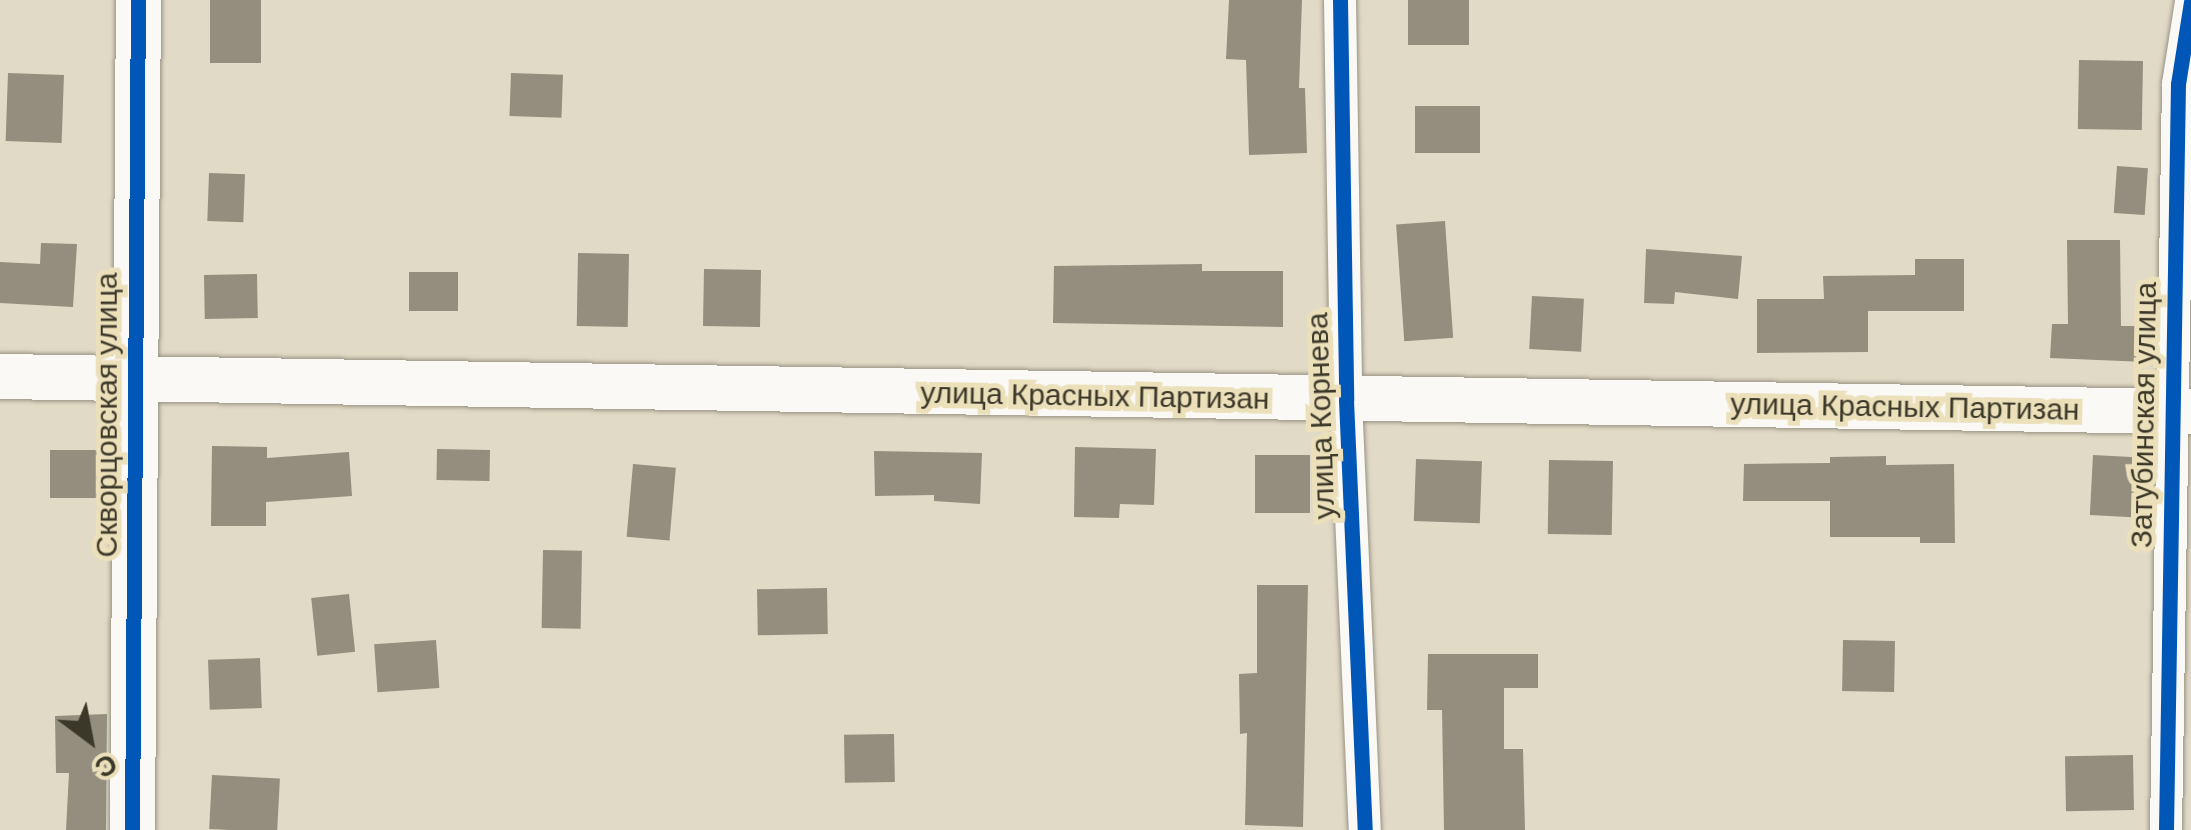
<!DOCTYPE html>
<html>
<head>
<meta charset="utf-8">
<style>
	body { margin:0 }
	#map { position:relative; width:2191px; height:830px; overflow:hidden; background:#e1dac6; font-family:"DM Sans",sans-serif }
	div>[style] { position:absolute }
	.building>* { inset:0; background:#938e7e; transform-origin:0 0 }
	.roads { filter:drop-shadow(0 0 2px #989383) drop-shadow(0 0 2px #989383) }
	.street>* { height:32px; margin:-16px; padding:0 16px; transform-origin:16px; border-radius:16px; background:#faf9f6 }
	.secondary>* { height:45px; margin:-22.5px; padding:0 22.5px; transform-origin:22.5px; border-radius:22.5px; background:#faf9f6 }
	.cycleway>* { height:15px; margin:-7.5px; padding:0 7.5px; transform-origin:7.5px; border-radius:7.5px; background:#0057b8 }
	span { translate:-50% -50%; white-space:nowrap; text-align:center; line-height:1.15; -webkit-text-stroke:10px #ece0bb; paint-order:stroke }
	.street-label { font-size:30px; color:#3c3829 }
	.north { position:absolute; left:40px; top:690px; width:100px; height:100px; -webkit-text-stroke:8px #ece0bb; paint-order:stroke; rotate:148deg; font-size:28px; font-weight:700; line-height:40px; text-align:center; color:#3c3829 }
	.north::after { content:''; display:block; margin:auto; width:35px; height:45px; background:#3c3829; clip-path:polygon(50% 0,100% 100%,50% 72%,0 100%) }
</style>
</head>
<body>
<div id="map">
	<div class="building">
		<i style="left:210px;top:0;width:51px;height:63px"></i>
		<i style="clip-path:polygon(1229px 0,1302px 0,1299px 88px,1305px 88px,1307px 153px,1249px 155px,1246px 60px,1226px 59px)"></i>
		<i style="left:1408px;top:0;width:61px;height:45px"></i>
		<i style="left:2079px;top:60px;width:64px;height:69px;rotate:1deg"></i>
		<i style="left:8px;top:73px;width:56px;height:68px;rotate:2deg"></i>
		<i style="left:511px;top:73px;width:52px;height:43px;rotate:2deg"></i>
		<i style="left:1415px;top:106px;width:65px;height:47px"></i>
		<i style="left:2117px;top:166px;width:31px;height:47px;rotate:4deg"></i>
		<i style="left:209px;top:173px;width:36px;height:48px;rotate:2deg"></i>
		<i style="left:1445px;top:221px;width:117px;height:49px;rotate:86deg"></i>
		<i style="clip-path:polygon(2067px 240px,2120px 240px,2121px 326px,2147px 326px,2146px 362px,2050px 358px,2052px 324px,2068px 324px)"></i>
		<i style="clip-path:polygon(41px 243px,77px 244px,73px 307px,0 303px,0 262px,40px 264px)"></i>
		<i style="clip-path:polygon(1646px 249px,1742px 256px,1738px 299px,1675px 292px,1674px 304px,1644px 303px)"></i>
		<i style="left:578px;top:253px;width:51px;height:73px;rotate:1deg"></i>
		<i style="clip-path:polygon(1915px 259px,1964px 259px,1964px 311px,1868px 311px,1868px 352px,1757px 353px,1757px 299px,1824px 299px,1823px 276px,1915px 275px)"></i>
		<i style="clip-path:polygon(1202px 264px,1202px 271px,1283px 271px,1283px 327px,1053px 323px,1054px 266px)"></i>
		<i style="left:704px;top:269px;width:57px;height:57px;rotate:1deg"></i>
		<i style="left:409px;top:272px;width:49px;height:39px"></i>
		<i style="left:257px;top:274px;width:44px;height:53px;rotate:89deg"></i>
		<i style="left:1532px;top:296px;width:52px;height:53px;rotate:3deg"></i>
		<i style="clip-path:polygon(212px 446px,267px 447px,267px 458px,349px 452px,352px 496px,266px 502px,266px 526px,211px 526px)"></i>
		<i style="clip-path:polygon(1075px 447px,1156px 449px,1154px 505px,1120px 504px,1119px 518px,1074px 517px)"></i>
		<i style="left:437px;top:449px;width:53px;height:31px;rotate:1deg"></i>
		<i style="left:106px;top:450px;width:48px;height:56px;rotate:90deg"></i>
		<i style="clip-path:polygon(874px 451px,982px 453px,980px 504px,934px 501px,934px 495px,875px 496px)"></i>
		<i style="left:1255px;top:455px;width:55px;height:58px"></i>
		<i style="left:2093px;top:455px;width:57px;height:60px;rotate:3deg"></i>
		<i style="clip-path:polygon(1886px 456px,1886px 465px,1954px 464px,1955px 543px,1920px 543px,1920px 537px,1830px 537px,1830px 501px,1743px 501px,1744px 464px,1830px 463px,1830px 457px)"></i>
		<i style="left:1416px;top:459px;width:66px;height:62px;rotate:2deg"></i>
		<i style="left:1549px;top:460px;width:64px;height:74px;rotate:1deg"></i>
		<i style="left:633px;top:464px;width:43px;height:73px;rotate:5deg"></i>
		<i style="left:543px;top:550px;width:39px;height:78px;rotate:1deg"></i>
		<i style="clip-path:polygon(1257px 585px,1308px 585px,1303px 827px,1245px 825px,1247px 733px,1240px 734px,1239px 674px,1257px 673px)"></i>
		<i style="left:827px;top:588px;width:46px;height:70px;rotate:89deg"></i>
		<i style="left:349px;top:594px;width:58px;height:38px;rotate:84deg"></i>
		<i style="left:436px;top:640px;width:48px;height:62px;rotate:86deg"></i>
		<i style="left:1843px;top:640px;width:52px;height:51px;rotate:1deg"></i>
		<i style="clip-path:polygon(1428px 654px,1538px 654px,1538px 688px,1504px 688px,1504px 749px,1523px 749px,1525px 830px,1444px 830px,1442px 710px,1427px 710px)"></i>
		<i style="left:260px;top:658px;width:50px;height:52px;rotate:88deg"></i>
		<i style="clip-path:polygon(107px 714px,106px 830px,66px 830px,69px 773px,56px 773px,55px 716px)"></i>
		<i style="left:894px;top:734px;width:48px;height:50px;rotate:89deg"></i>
		<i style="left:2133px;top:755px;width:55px;height:68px;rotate:89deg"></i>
		<i style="left:212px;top:775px;width:68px;height:54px;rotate:3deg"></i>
	</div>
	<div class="roads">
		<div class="street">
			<i style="left:1340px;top:0;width:400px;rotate:89.1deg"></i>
			<i style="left:1346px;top:400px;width:430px;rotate:87.5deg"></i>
			<i style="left:2166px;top:830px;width:746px;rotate:-89.08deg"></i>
			<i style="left:2178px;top:84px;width:83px;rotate:-81deg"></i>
		</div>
		<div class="secondary">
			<i style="left:0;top:376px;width:2191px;rotate:0.92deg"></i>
			<i style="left:132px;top:830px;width:830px;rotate:-89.59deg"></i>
		</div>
	</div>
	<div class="cycleway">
		<i style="left:1340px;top:0;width:400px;rotate:89.1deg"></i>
		<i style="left:1346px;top:400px;width:430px;rotate:87.5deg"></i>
		<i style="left:132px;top:830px;width:830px;rotate:-89.59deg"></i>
		<i style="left:2166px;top:830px;width:746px;rotate:-89.08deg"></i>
		<i style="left:2178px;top:84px;width:83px;rotate:-81deg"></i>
	</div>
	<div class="street-label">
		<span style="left:1095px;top:396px;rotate:1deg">улица Красных Партизан</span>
		<span style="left:1905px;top:407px;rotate:1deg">улица Красных Партизан</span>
		<span style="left:107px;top:415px;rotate:-90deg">Скворцовская улица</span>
		<span style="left:2144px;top:415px;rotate:-89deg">Затубинская улица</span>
		<span style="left:1321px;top:416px;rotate:-92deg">улица Корнева</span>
	</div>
	<div class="north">С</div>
</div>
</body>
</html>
